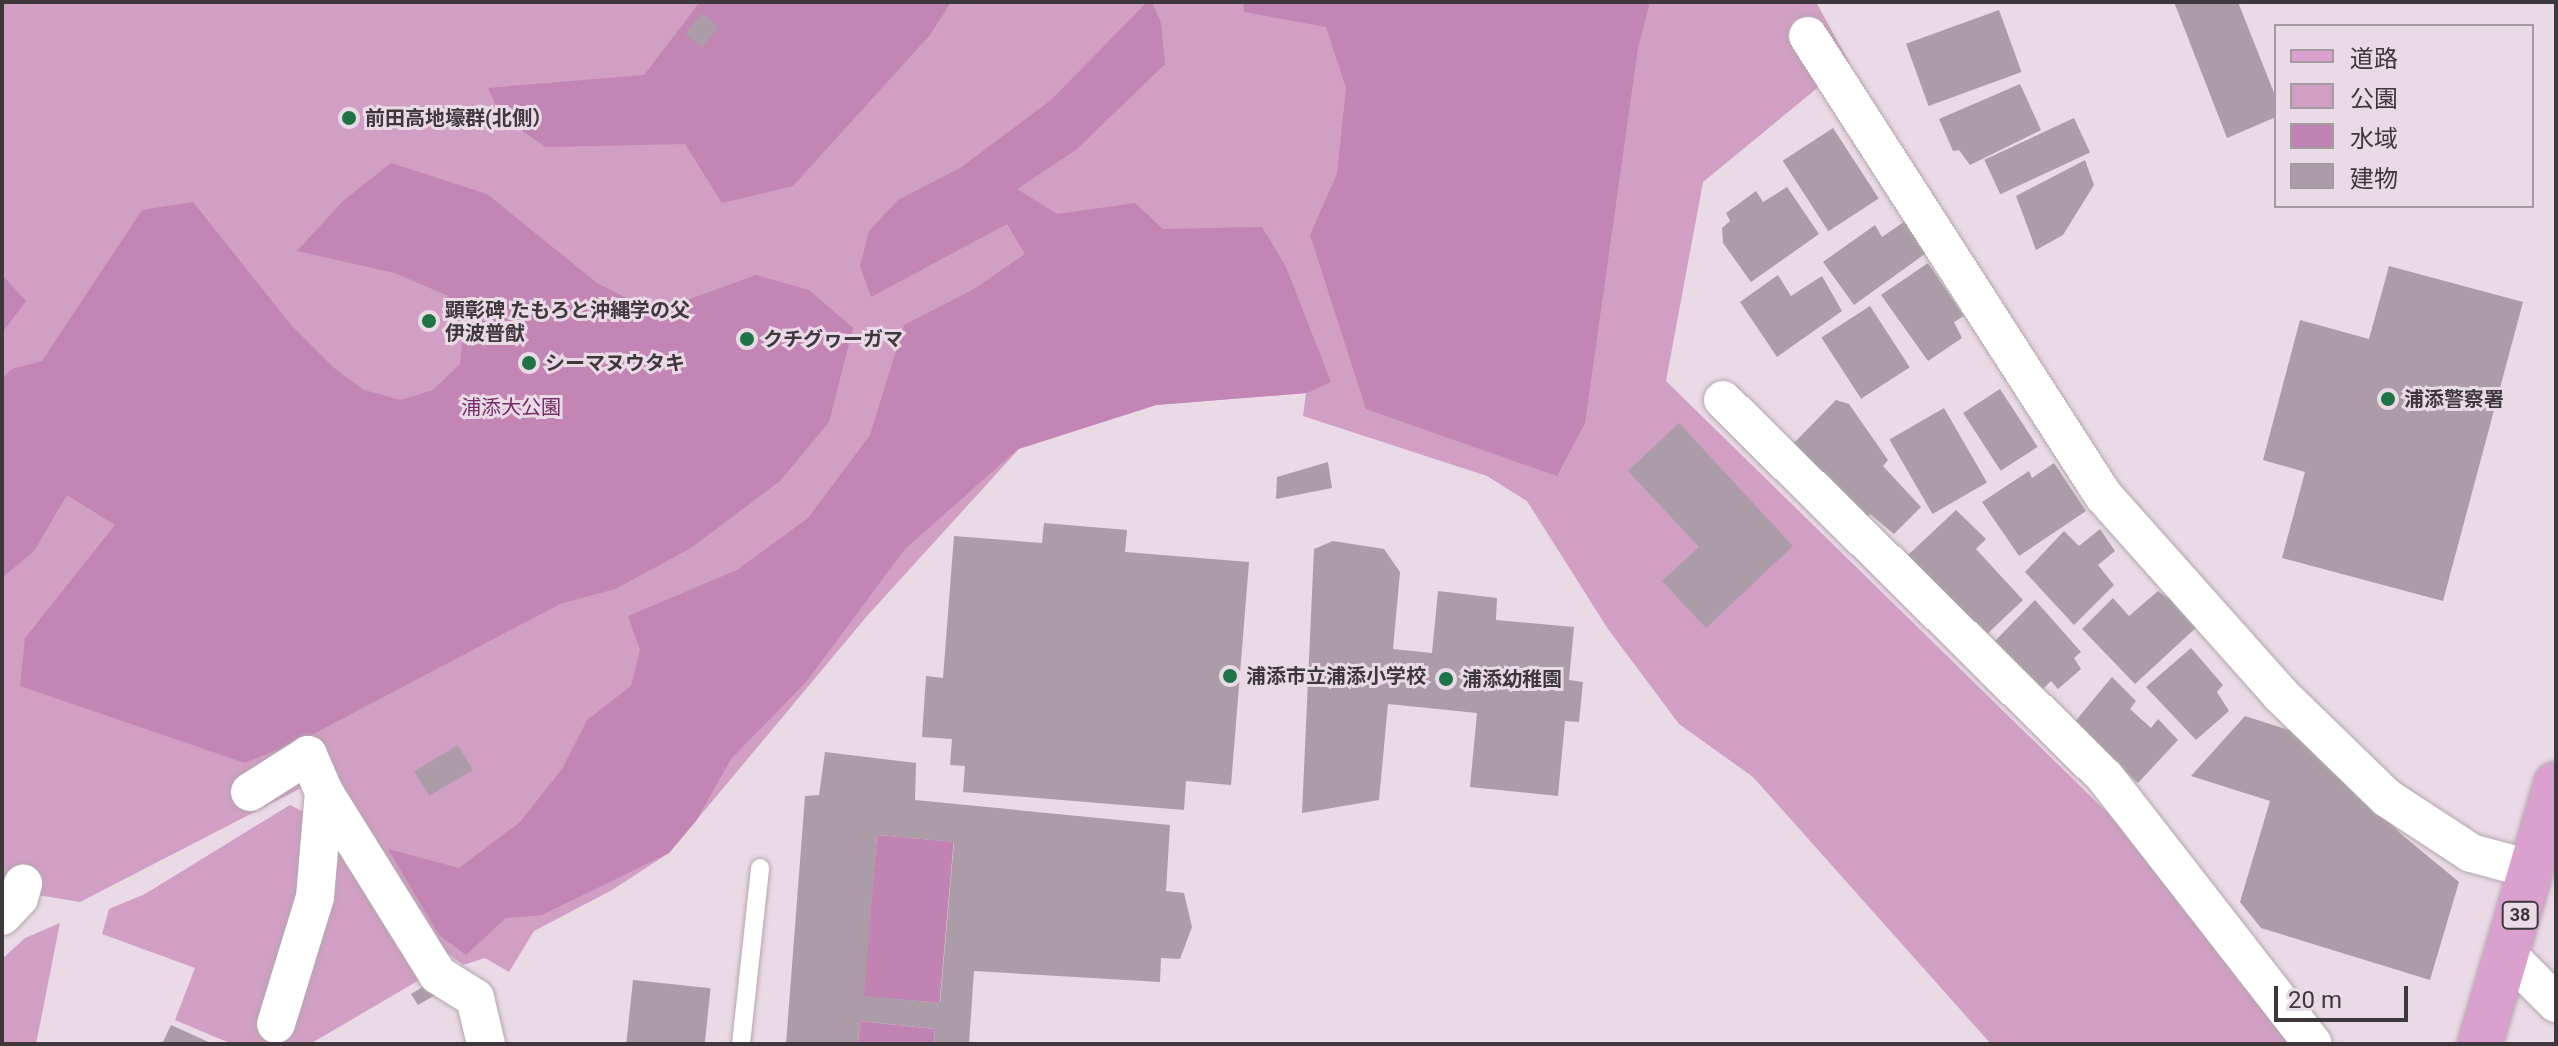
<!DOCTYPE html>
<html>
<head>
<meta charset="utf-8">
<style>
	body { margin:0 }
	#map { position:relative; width:2558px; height:1046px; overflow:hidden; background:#eadae6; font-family:Roboto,"Noto Sans JP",sans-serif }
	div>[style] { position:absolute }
	.green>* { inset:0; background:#d09fc3 }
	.forest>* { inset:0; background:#c385b4 }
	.water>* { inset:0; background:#c184b2; transform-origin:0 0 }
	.building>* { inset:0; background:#ab9ca7; transform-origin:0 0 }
	.roads { filter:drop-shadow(0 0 2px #b5a5b0) drop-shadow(0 0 2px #b5a5b0) }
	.lane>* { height:18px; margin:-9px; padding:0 9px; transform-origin:9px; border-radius:9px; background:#fff }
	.street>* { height:38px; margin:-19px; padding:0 19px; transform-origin:19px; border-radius:19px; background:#fff }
	.primary>* { height:44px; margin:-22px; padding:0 22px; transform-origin:22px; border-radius:22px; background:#daa1ce }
	.dots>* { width:22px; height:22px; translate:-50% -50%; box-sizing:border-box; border:4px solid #eadae6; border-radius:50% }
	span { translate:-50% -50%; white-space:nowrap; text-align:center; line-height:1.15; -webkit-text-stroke:6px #eadae6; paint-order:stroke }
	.shield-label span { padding:2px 6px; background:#eadae6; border:2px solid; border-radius:6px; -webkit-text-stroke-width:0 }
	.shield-label { font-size:18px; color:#3e373c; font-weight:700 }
	.poi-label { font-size:20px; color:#3e373c; font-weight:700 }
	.left { translate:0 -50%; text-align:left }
	.park-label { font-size:20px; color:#762c68 }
	.frame { position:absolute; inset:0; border:4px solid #3e373c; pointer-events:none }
	.legend { position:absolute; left:2274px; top:24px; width:260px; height:184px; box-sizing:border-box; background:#eadae6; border:2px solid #a599a2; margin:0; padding:10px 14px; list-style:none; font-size:24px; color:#3e373c }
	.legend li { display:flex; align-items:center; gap:16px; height:40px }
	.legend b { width:40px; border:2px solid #a599a2 }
	.scale { position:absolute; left:2274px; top:986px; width:134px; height:36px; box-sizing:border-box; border:4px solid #3e373c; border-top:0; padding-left:10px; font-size:24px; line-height:28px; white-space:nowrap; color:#3e373c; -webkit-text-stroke:6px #eadae6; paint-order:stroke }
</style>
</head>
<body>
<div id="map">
	<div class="green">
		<i style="clip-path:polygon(2px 2px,1816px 2px,1849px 62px,1703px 182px,1666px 381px,2121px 826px,2290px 1044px,1991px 1044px,1753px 777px,1679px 724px,1608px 629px,1527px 501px,1487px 476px,1303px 416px,1306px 393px,1156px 405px,1019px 449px,867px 616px,669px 853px,612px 890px,534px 931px,509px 972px,485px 958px,463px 965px,435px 944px,334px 771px,80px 902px,2px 889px)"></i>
		<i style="clip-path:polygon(290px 805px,332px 826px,426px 976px,310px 1044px,232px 1044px,175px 1020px,195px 968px,102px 934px,109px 909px,145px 894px)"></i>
		<i style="clip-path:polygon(60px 923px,36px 1044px,2px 1044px,2px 959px,25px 938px)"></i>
	</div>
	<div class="forest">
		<i style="clip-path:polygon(700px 2px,951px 2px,930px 35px,793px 186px,722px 203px,685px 144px,546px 147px,501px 117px,488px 88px,644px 75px)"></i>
		<i style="clip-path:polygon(1147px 2px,1152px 2px,1161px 23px,1165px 64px,1076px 150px,1017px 189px,1057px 214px,1135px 203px,1163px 229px,1262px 227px,1286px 267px,1331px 382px,1307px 393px,1156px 405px,1018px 449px,905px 549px,806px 682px,731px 759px,696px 821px,669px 853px,542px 915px,506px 918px,466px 955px,439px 935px,388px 849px,459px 868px,520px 822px,562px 769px,587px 720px,631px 686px,640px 650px,628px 616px,737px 570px,808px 518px,870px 435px,904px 325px,974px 289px,1025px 254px,1007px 224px,871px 297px,860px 266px,869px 231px,898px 200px,960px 168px,1051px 100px)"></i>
		<i style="clip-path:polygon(1243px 2px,1650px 2px,1638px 48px,1585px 423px,1557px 476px,1366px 409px,1310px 235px,1337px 174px,1346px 88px,1326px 27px,1244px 12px)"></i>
		<i style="clip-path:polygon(391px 163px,487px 194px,597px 283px,654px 312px,756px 275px,809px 290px,853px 328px,829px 422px,780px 481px,691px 548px,615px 589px,560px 604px,302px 740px,245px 763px,20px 686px,25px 638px,115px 525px,67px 495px,34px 551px,2px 578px,2px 380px,11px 369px,42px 361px,142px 210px,193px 202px,292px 326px,334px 368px,364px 390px,401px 400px,433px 390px,460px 364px,463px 334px,448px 296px,395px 273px,297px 251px,343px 201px)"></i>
		<i style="clip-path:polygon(2px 275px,26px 301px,2px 333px)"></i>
	</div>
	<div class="water">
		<i style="left:877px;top:835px;width:77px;height:162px;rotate:5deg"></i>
		<i style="clip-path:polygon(860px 1021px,935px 1029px,934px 1044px,858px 1044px)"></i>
	</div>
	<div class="building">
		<i style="clip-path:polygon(2174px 2px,2238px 2px,2276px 98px,2276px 117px,2227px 138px)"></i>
		<i style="left:1999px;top:10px;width:66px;height:99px;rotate:70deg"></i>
		<i style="left:702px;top:13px;width:22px;height:27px;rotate:39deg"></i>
		<i style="clip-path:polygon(2020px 84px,2041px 130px,1970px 165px,1959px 150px,1953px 151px,1939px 119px)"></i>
		<i style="left:2074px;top:118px;width:38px;height:99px;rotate:65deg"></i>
		<i style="left:1833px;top:128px;width:84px;height:60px;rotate:57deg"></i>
		<i style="clip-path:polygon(2085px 160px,2094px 185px,2063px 235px,2036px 250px,2016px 196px)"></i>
		<i style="clip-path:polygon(1787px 187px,1819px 234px,1751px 282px,1723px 243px,1722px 228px,1730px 221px,1726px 213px,1756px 191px,1763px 202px)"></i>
		<i style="clip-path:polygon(1908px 219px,1929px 251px,1854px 305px,1823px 262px,1875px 225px,1882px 237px)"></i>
		<i style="clip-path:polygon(1928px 263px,1964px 316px,1954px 322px,1962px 338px,1928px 361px,1881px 295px)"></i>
		<i style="clip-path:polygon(2389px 266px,2523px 302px,2443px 601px,2282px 558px,2305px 472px,2263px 460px,2300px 320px,2369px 339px)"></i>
		<i style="clip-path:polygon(1778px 275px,1791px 296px,1822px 276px,1842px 311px,1777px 357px,1740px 302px)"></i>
		<i style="left:1870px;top:306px;width:73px;height:58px;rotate:57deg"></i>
		<i style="left:2000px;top:389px;width:69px;height:44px;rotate:57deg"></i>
		<i style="clip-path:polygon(1836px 400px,1849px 404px,1888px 460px,1883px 466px,1921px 507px,1894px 534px,1870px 514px,1865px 520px,1791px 446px)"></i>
		<i style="left:1944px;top:408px;width:86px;height:63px;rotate:60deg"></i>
		<i style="clip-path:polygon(1679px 423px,1793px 546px,1706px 628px,1662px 581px,1699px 547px,1628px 471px)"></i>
		<i style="clip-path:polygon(1328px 462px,1332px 488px,1276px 499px,1277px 477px)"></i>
		<i style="clip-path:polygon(2054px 463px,2086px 511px,2019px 556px,1982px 502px,2029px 471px,2032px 478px)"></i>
		<i style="clip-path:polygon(1956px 510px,1986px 539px,1976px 549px,2023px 600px,1986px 635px,1907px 556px)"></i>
		<i style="clip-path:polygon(1044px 523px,1127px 530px,1125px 552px,1249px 562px,1231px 785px,1186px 781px,1184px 810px,963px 792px,965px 766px,950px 765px,952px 739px,922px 737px,926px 676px,943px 678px,954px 536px,1042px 543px)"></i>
		<i style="clip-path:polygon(2100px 529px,2115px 551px,2098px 565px,2114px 585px,2074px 625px,2025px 572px,2064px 531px,2079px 546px)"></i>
		<i style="clip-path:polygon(1333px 541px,1384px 549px,1400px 572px,1393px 649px,1432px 653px,1438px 591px,1497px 598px,1496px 620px,1574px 627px,1569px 680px,1583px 682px,1579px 722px,1565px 721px,1558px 796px,1470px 787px,1477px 713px,1388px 704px,1379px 800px,1302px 813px,1314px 549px)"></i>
		<i style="clip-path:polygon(2158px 591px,2166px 597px,2173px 592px,2200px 624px,2135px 684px,2082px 629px,2113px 598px,2129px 616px)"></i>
		<i style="clip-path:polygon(2035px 600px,2081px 652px,2074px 658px,2081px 669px,2058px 689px,2051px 681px,2043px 689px,1994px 642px)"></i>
		<i style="clip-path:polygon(2191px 648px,2223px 685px,2217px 692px,2229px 711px,2196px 740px,2146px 687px)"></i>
		<i style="clip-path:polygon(2112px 677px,2136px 701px,2130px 709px,2151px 728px,2158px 719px,2178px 740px,2138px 783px,2073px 724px)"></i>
		<i style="clip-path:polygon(2245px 716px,2308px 736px,2401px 834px,2459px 882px,2430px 980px,2261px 928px,2240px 902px,2270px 801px,2191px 776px)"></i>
		<i style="left:458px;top:745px;width:29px;height:51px;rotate:59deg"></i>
		<i style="clip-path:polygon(evenodd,825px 752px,916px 763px,915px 800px,1170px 825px,1166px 891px,1184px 893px,1192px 927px,1180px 959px,1161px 958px,1160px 982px,974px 971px,969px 1044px,934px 1044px,935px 1029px,860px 1021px,858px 1044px,786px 1044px,805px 796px,819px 795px,825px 752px,877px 835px,954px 842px,940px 1003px,864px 996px,877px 835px)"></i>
		<i style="left:633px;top:980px;width:78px;height:64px;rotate:6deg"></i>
		<i style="clip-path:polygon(426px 985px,437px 994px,418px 1005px,411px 994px)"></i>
		<i style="clip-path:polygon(171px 1025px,213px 1044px,162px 1044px)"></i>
	</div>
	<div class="roads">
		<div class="lane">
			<i style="left:741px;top:1044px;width:177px;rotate:-83.8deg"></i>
		</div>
		<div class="street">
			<i style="left:1808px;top:36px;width:546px;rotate:57.27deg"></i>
			<i style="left:2103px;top:495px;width:266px;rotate:48.3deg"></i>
			<i style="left:2280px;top:694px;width:149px;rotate:44.2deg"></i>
			<i style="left:2387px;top:798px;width:100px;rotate:33.2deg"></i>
			<i style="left:2471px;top:853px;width:65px;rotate:15.1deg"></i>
			<i style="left:1723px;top:400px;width:537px;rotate:44.62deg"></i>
			<i style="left:2105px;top:777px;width:338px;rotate:52.1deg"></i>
			<i style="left:250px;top:792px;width:69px;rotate:-32.5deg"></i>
			<i style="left:308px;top:755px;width:40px;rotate:66.6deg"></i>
			<i style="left:324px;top:792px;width:216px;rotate:58.1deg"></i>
			<i style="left:438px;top:975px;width:44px;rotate:31.9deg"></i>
			<i style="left:475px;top:998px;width:47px;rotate:76.6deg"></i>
			<i style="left:2px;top:916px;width:25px;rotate:-47deg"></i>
			<i style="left:19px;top:898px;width:15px;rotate:-74deg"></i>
			<i style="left:2508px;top:955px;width:68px;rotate:45deg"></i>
			<i style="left:276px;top:1024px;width:133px;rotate:-72.9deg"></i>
			<i style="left:315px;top:897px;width:105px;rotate:-85.1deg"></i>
		</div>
		<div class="primary">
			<i style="left:2480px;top:1044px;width:271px;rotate:-73.7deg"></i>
		</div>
	</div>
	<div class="dots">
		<i style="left:349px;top:118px;background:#1f7447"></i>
		<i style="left:429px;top:321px;background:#1f7447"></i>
		<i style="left:747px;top:339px;background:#1f7447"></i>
		<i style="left:529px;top:363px;background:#1f7447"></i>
		<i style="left:2388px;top:399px;background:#1f7447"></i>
		<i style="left:1230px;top:676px;background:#1f7447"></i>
		<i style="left:1446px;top:679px;background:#1f7447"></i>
	</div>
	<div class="shield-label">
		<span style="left:2520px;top:915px">38</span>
	</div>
	<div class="poi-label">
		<span class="left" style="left:365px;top:118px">前田高地壕群(北側）</span>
		<span class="left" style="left:445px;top:322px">顕彰碑 たもろと沖縄学の父<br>伊波普猷</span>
		<span class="left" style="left:763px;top:339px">クチグヮーガマ</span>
		<span class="left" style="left:545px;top:363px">シーマヌウタキ</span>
		<span class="left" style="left:2404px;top:399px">浦添警察署</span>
		<span class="left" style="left:1246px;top:676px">浦添市立浦添小学校</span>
		<span class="left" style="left:1462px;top:679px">浦添幼稚園</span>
	</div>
	<div class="park-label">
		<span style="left:511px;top:407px">浦添大公園</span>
	</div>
	<div class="frame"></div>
	<ul class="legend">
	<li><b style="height:10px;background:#daa1ce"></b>道路</li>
	<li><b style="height:22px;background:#d09fc3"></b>公園</li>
	<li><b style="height:22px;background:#c184b2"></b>水域</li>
	<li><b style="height:22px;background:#ab9ca7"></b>建物</li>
	</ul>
	<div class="scale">20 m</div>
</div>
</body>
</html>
